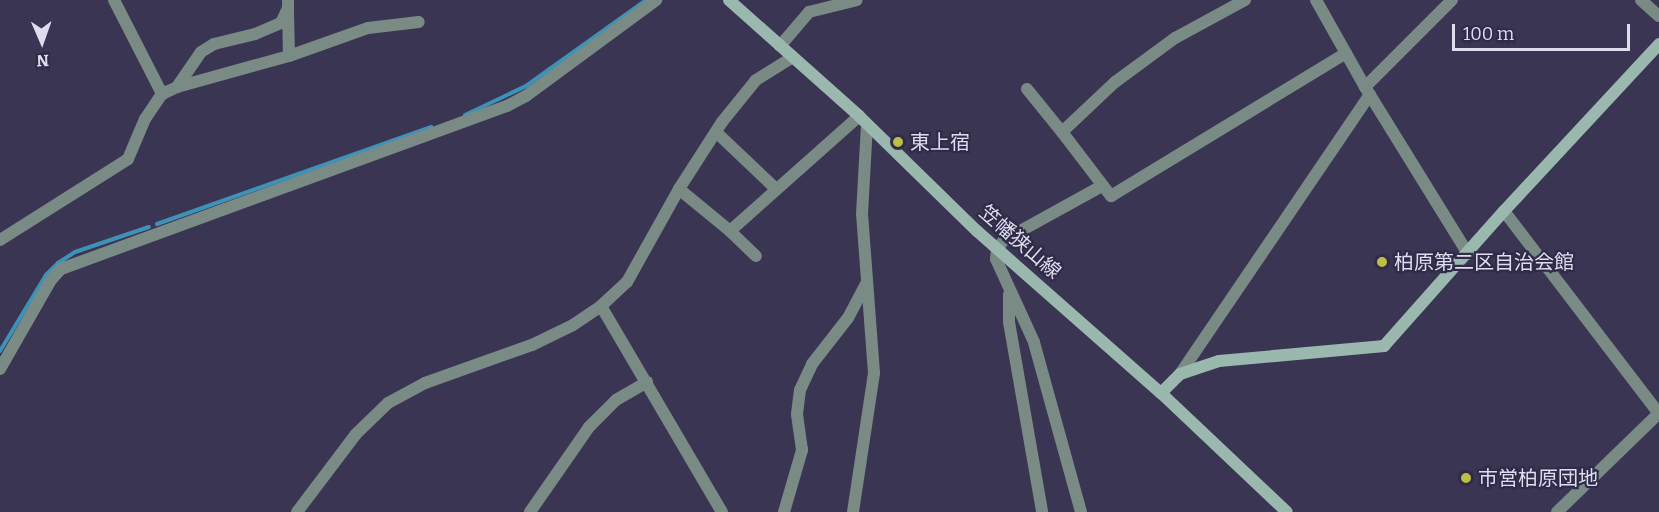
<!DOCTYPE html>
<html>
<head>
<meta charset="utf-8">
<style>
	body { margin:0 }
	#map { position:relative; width:1659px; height:512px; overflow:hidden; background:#3a3553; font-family:Bitter,"Noto Sans JP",serif }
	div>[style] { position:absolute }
	.stream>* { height:4px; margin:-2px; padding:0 2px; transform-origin:2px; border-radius:2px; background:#3e92b8 }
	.street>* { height:12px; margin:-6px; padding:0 6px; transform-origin:6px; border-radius:6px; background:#798b84 }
	.secondary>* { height:12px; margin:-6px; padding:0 6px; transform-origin:6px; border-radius:6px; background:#9bb8ae }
	.dots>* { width:16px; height:16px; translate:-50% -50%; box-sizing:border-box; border:3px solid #302b48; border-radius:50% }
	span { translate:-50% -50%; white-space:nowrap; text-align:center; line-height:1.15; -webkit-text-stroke:4.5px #302b48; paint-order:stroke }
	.poi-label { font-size:20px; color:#dedcef }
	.left { translate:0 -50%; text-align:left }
	.street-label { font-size:20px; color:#dedcef }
	.north { position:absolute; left:12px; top:12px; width:60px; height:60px; -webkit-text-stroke:4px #302b48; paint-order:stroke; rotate:178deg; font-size:16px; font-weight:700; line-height:24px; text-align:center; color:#dedcef }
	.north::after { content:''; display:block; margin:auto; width:21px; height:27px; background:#dedcef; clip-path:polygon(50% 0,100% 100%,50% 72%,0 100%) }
	.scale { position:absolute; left:1452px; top:24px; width:178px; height:27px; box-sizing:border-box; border:3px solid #dedcef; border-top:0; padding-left:8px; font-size:18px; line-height:21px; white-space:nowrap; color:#dedcef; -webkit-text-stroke:4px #302b48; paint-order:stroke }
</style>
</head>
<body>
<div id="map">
	<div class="stream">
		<i style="left:465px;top:115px;width:68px;rotate:-25.4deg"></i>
		<i style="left:526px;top:86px;width:148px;rotate:-35.6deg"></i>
		<i style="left:157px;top:224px;width:291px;rotate:-19.5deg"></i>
		<i style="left:0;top:351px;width:89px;rotate:-58.8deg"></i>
		<i style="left:46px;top:275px;width:17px;rotate:-45deg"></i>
		<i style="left:58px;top:263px;width:20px;rotate:-33deg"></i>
		<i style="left:75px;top:252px;width:78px;rotate:-18.7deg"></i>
	</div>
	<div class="street">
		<i style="left:114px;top:0;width:106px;rotate:62.9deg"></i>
		<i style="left:1245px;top:0;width:80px;rotate:151.5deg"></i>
		<i style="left:1175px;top:38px;width:74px;rotate:143.7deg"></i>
		<i style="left:1115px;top:82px;width:73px;rotate:136.7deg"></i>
		<i style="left:1062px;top:132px;width:81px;rotate:52.6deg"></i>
		<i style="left:1111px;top:196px;width:275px;rotate:-31.3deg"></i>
		<i style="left:1316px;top:0;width:100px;rotate:60.6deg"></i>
		<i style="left:1365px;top:87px;width:196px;rotate:58.3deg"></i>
		<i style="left:1641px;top:0;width:24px;rotate:42deg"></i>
		<i style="left:288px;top:12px;width:44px;rotate:88.7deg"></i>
		<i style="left:780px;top:46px;width:45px;rotate:-49.5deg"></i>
		<i style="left:809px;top:12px;width:49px;rotate:-14deg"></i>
		<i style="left:793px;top:57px;width:44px;rotate:148.1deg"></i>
		<i style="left:756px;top:80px;width:54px;rotate:129deg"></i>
		<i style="left:722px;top:122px;width:80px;rotate:122.7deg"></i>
		<i style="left:679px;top:189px;width:66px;rotate:39.5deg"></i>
		<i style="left:730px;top:231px;width:173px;rotate:-41.7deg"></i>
		<i style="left:177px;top:87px;width:42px;rotate:-55.6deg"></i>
		<i style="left:201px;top:52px;width:15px;rotate:-32deg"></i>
		<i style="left:214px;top:44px;width:42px;rotate:-13.7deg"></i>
		<i style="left:255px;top:34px;width:28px;rotate:-23deg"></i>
		<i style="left:281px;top:23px;width:17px;rotate:-65deg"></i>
		<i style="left:288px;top:8px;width:8px;rotate:-90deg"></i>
		<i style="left:1365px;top:87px;width:123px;rotate:-45deg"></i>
		<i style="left:1027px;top:89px;width:55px;rotate:50.9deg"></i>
		<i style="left:716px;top:132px;width:83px;rotate:43.5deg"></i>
		<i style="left:1504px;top:211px;width:255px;rotate:52.6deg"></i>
		<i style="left:730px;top:231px;width:36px;rotate:44deg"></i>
		<i style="left:0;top:240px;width:151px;rotate:-32.3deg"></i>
		<i style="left:128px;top:159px;width:43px;rotate:-67deg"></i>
		<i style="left:145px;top:119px;width:30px;rotate:-56deg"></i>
		<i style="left:162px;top:94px;width:17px;rotate:-25deg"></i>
		<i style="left:177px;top:87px;width:116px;rotate:-15.5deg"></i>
		<i style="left:289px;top:56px;width:84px;rotate:-19.5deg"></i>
		<i style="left:368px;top:28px;width:51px;rotate:-6.7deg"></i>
		<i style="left:1009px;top:294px;width:28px;rotate:90deg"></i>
		<i style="left:1009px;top:322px;width:193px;rotate:80.1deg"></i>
		<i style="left:601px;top:306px;width:239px;rotate:59.6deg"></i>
		<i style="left:0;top:369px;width:103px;rotate:-60.2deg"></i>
		<i style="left:51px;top:280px;width:15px;rotate:-48deg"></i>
		<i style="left:61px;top:269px;width:475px;rotate:-20.1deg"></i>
		<i style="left:507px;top:106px;width:21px;rotate:-28deg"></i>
		<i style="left:526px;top:96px;width:162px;rotate:-36.4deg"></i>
		<i style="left:1180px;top:374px;width:338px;rotate:-55.8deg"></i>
		<i style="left:297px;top:512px;width:98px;rotate:-52.9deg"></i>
		<i style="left:356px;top:434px;width:45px;rotate:-44.1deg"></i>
		<i style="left:388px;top:403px;width:42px;rotate:-28.4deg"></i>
		<i style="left:425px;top:383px;width:114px;rotate:-19.6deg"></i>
		<i style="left:532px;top:345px;width:46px;rotate:-26deg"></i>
		<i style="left:573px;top:325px;width:34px;rotate:-34deg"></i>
		<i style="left:601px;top:306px;width:35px;rotate:-43deg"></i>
		<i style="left:627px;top:282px;width:107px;rotate:-60.8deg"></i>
		<i style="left:530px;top:512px;width:103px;rotate:-55.2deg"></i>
		<i style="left:589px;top:427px;width:38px;rotate:-45deg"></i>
		<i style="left:616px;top:400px;width:36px;rotate:-30deg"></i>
		<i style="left:784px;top:512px;width:65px;rotate:-73.8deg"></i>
		<i style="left:802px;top:450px;width:36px;rotate:-98deg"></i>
		<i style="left:797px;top:414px;width:24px;rotate:-83deg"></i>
		<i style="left:800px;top:390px;width:29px;rotate:-65deg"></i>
		<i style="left:812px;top:364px;width:58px;rotate:-52deg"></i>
		<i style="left:848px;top:318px;width:41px;rotate:-62.2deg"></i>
		<i style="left:853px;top:512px;width:141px;rotate:-81.4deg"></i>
		<i style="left:874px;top:373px;width:159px;rotate:-94.3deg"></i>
		<i style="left:862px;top:214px;width:90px;rotate:-86.8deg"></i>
		<i style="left:1081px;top:512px;width:176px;rotate:-105.5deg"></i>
		<i style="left:1034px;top:342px;width:91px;rotate:-114.6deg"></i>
		<i style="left:996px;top:259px;width:10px;rotate:-84deg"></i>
		<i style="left:997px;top:249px;width:11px;rotate:-52deg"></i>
		<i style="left:1004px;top:240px;width:112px;rotate:-28.9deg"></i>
		<i style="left:1557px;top:512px;width:142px;rotate:-44.1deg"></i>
	</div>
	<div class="secondary">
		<i style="left:729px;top:0;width:174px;rotate:41.7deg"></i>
		<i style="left:859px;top:116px;width:165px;rotate:44.3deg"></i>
		<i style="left:977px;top:231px;width:245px;rotate:41.4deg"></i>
		<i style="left:1161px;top:393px;width:173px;rotate:43.4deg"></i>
		<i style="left:1161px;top:393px;width:27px;rotate:-45deg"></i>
		<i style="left:1180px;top:374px;width:41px;rotate:-18.4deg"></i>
		<i style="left:1219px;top:361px;width:166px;rotate:-5.2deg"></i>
		<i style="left:1384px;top:346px;width:181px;rotate:-48.4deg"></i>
		<i style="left:1504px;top:211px;width:228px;rotate:-47.1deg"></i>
	</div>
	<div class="dots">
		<i style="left:898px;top:142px;background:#bcbf44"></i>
		<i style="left:1382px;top:262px;background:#bcbf44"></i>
		<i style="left:1466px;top:478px;background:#bcbf44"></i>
	</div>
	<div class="poi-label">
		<span class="left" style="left:910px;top:142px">東上宿</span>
		<span class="left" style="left:1394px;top:262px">柏原第二区自治会館</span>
		<span class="left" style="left:1478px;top:478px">市営柏原団地</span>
	</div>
	<div class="street-label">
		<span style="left:1020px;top:242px;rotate:41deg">笠幡狭山線</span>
	</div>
	<div class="north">N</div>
	<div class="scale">100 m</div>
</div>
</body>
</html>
